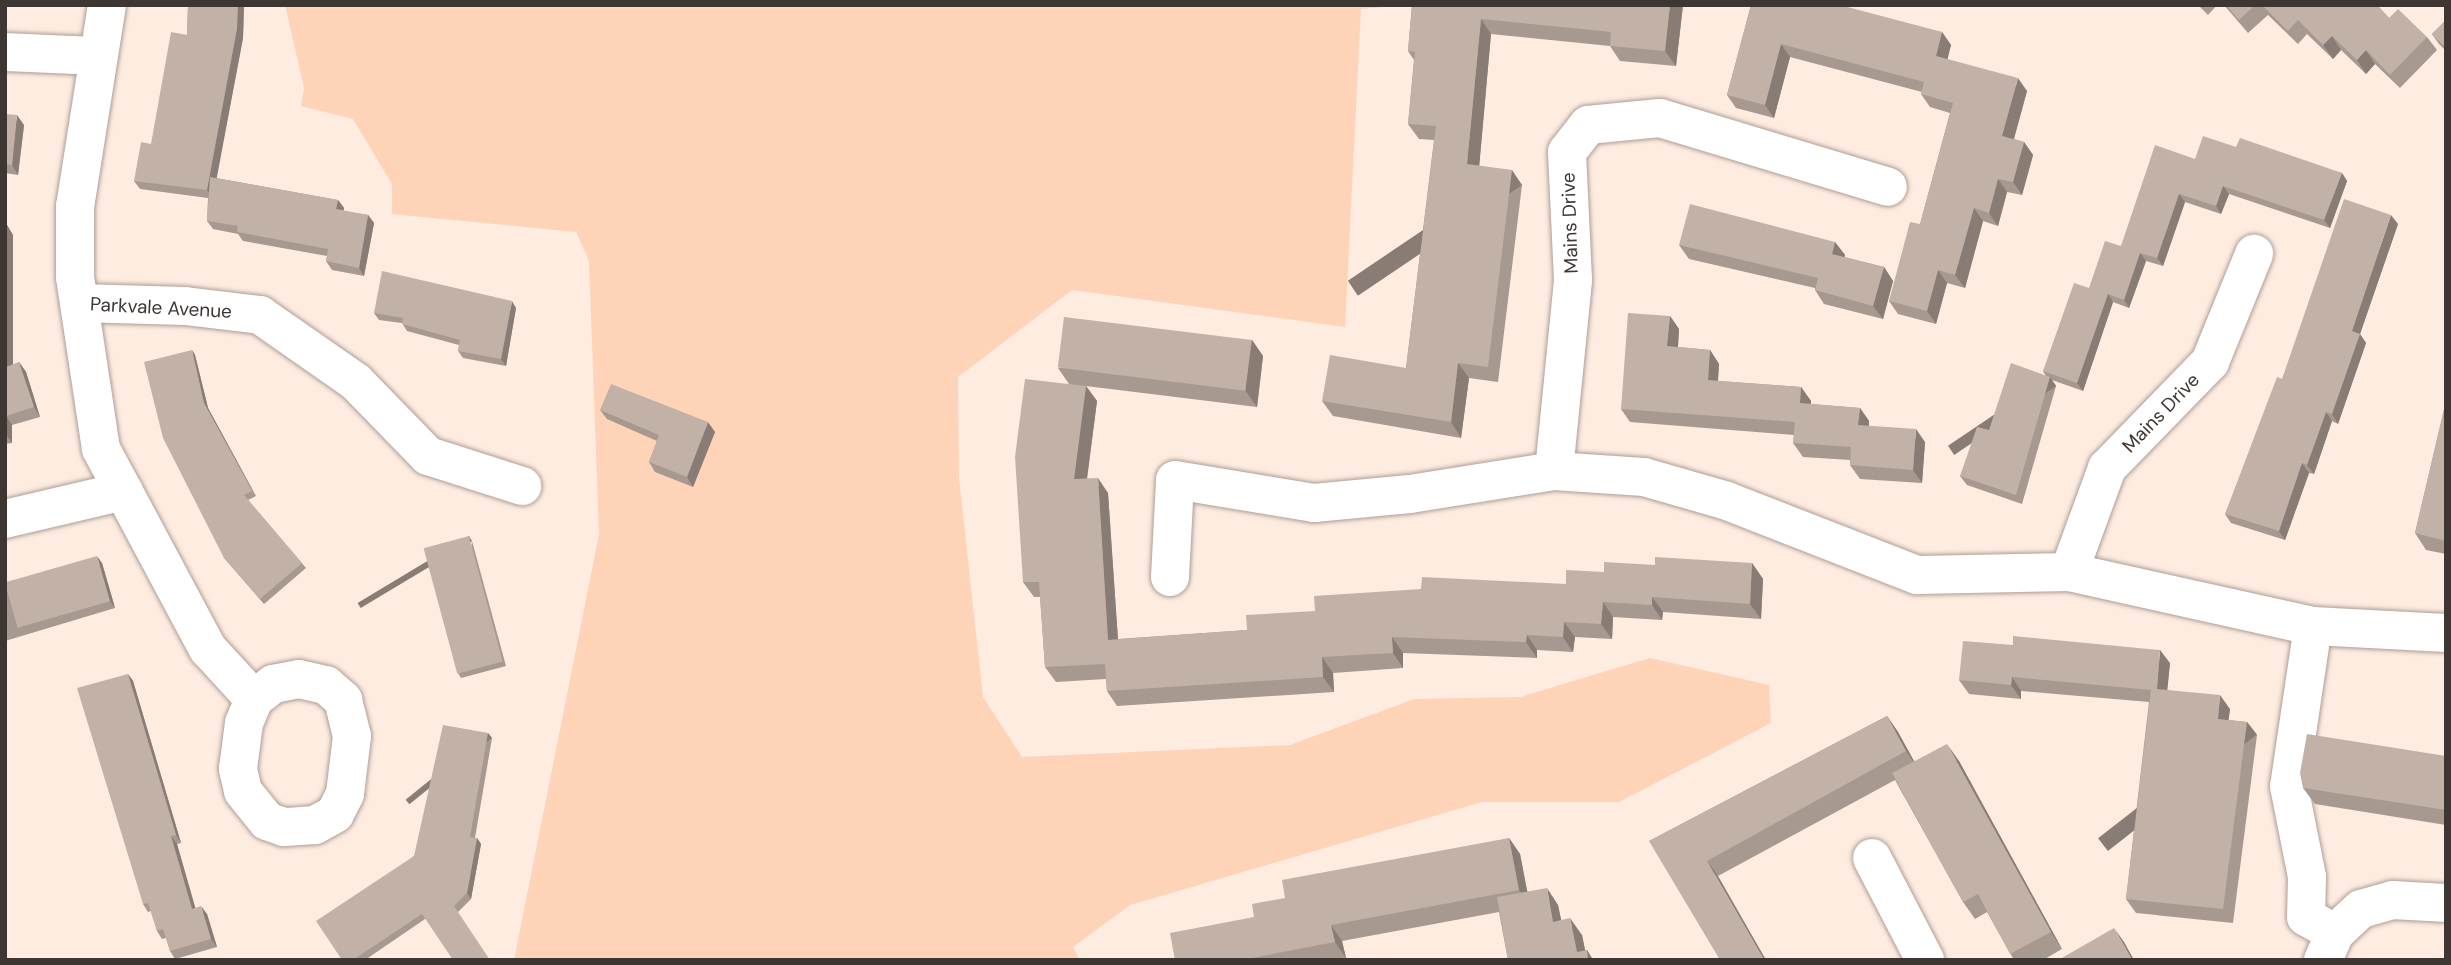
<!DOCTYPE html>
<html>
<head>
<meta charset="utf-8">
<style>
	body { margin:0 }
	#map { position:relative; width:2451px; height:965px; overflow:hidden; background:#feece1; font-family:"DM Sans",sans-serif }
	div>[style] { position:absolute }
	.green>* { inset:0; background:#ffd3b8 }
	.roads { filter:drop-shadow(0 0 2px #ae9e94) drop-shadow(0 0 2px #ae9e94) }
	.street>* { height:38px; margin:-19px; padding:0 19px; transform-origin:19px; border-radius:19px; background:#fff }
	.secondary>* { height:38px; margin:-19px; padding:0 19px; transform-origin:19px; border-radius:19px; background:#fff }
	.wall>* { inset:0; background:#a79890 }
	.shaded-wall>* { inset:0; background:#887c75; transform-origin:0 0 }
	.building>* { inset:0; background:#c2b1a7; transform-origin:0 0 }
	span { translate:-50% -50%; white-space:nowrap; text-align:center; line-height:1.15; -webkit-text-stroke:7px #fff; paint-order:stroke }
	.street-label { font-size:19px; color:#3d3632 }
	.frame { position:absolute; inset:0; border:7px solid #3d3632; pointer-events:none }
</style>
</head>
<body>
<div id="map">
	<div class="green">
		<i style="clip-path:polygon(285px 5px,1404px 5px,1361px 9px,1345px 327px,1072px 290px,958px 377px,959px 478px,983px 697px,1022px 757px,1290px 745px,1414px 699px,1520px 697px,1650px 658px,1769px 685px,1771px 723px,1619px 802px,1482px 802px,1130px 905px,1073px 947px,1080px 960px,514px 960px,599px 534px,589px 261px,576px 232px,392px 214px,392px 184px,353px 119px,301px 106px,304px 88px)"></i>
	</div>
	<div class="roads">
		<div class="street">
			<i style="left:107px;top:5px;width:204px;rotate:99deg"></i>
			<i style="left:75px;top:206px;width:71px;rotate:90deg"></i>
			<i style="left:75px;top:277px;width:174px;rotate:81.4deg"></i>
			<i style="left:101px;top:449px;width:227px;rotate:61.9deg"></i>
			<i style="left:208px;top:649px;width:68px;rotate:47.4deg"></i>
			<i style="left:5px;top:52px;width:93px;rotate:2.5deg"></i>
			<i style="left:79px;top:303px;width:106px;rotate:1.6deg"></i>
			<i style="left:185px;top:306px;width:76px;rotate:6.8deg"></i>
			<i style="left:260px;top:315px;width:117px;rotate:34.9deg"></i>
			<i style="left:356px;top:382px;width:103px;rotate:45.8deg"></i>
			<i style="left:428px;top:456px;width:99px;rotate:17.7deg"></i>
			<i style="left:1554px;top:471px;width:192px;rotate:-84.3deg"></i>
			<i style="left:1573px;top:280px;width:128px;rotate:-92.7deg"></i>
			<i style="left:1567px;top:152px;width:34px;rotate:-52deg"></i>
			<i style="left:1588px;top:125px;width:72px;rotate:-5.6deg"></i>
			<i style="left:1660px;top:118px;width:238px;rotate:16.8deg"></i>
			<i style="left:5px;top:519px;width:122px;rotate:-13.2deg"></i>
			<i style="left:2069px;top:572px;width:111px;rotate:-69.9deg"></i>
			<i style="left:2107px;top:468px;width:148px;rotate:-45.8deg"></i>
			<i style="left:2210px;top:362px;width:117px;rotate:-67.8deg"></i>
			<i style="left:1170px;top:577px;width:97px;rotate:-87deg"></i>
			<i style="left:1175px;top:480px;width:141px;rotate:9.4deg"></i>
			<i style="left:1314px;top:503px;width:96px;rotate:-5.4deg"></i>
			<i style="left:1410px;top:494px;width:146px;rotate:-9.1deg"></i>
			<i style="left:1554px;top:471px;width:90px;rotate:3.8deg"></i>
			<i style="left:1644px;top:477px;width:86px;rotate:16.1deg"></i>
			<i style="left:1727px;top:501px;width:204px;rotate:21.3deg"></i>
			<i style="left:1917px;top:575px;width:152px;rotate:-1.1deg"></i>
			<i style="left:2069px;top:572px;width:250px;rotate:12.5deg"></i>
			<i style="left:2313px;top:626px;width:162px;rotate:98.5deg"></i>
			<i style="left:2289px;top:786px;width:93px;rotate:78.8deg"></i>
			<i style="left:2307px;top:877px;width:40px;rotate:91.4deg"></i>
			<i style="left:2306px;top:917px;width:33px;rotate:29deg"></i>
			<i style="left:2313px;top:626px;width:133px;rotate:3deg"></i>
			<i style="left:299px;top:679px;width:28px;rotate:13deg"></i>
			<i style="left:326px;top:685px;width:23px;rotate:41deg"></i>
			<i style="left:343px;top:700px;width:37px;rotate:76deg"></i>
			<i style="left:352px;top:736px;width:58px;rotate:96.9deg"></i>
			<i style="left:345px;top:794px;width:22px;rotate:117deg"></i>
			<i style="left:335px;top:814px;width:23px;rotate:151deg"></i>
			<i style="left:315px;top:825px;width:31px;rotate:176deg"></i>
			<i style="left:284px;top:827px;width:18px;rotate:-161deg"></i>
			<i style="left:267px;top:821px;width:38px;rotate:-129deg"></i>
			<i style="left:243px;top:791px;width:23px;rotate:-103deg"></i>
			<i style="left:238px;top:769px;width:46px;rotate:-82.6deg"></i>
			<i style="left:244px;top:723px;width:26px;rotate:-67deg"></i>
			<i style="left:254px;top:699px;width:24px;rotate:-38deg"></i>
			<i style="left:273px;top:684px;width:26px;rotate:-11deg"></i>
			<i style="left:1872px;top:858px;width:115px;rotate:62.5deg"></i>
		</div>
		<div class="secondary">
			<i style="left:2323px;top:960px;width:30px;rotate:-66deg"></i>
			<i style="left:2335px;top:933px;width:35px;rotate:-43deg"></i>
			<i style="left:2361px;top:909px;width:33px;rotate:-16deg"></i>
			<i style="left:2393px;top:900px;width:53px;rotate:3.2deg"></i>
		</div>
	</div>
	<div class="wall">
		<i style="clip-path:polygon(188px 5px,244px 5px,243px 38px,216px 178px,338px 200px,344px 208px,343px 211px,368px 215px,374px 223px,364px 276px,332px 270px,326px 261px,327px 256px,243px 241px,238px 234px,213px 229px,207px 221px,208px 198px,140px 189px,134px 181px,151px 144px,187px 35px)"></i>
		<i style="clip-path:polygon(1412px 5px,1683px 5px,1676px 66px,1620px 61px,1610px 46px,1491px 34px,1479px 166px,1522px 185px,1498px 382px,1469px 378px,1461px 438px,1333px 416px,1322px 401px,1406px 368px,1434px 140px,1419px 139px,1408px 124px,1414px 60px,1408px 51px)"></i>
		<i style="clip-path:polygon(1751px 5px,1942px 32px,1951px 45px,1947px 59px,2027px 91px,2014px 139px,2024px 142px,2033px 155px,2022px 195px,2007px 192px,1998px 226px,1983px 221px,1965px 288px,1947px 283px,1936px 324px,1898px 314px,1889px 301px,1920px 224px,1950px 113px,1930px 107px,1921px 94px,1922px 92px,1790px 57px,1774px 118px,1736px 108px,1727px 95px)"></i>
		<i style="clip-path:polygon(2198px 5px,2217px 5px,2208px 15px)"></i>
		<i style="clip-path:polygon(2224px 5px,2377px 5px,2389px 18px,2427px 37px,2437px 50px,2400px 88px,2375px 64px,2366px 74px,2341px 50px,2333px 59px,2307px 34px,2298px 44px,2268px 15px,2248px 33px)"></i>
		<i style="clip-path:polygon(2446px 20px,2446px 51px,2439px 44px,2432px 34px)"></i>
		<i style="clip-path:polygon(5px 114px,24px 125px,18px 175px,5px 173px)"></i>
		<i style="clip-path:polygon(2236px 147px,2342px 173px,2347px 181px,2330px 228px,2229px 194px,2221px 214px,2185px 202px,2163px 266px,2146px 261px,2129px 308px,2113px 302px,2083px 391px,2052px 380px,2056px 386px,2022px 504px,1967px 485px,1960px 476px,1989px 430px,2046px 376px,2043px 371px,2089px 288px,2121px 246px,2195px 159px)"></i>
		<i style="clip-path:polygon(2398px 224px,2360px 334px,2366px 343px,2338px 424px,2332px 421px,2314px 474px,2309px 473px,2285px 540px,2231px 523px,2225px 514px,2282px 379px)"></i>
		<i style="clip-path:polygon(5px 225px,7px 225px,13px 235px,13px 365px,19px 362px,26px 372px,40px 417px,12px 425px,12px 443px,5px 444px)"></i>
		<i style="clip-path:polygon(1835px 242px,1845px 255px,1844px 257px,1884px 267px,1893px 281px,1883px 319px,1824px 304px,1815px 290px,1815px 288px,1689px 259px,1679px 245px)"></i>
		<i style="clip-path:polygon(516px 308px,506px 366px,463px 358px,458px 351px,459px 345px,407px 331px,402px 323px,379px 320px,374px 313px)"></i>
		<i style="clip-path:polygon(1670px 316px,1679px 329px,1678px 347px,1710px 350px,1719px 364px,1718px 381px,1801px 387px,1811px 401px,1811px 404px,1860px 408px,1869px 421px,1869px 426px,1925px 442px,1922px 483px,1860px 479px,1850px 465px,1850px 460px,1803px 457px,1793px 443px,1794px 435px,1630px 422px,1621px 409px)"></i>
		<i style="clip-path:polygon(1252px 340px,1263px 356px,1257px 407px,1086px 386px,1097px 401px,1087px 478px,1108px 493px,1118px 639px,1247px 630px,1315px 611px,1566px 584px,1604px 572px,1655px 565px,1752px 563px,1763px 579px,1761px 619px,1663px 612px,1662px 620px,1613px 617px,1612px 639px,1575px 637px,1573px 652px,1537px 650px,1537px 658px,1403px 653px,1403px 668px,1333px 673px,1334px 692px,1117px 706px,1107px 691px,1106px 679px,1056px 682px,1045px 667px,1040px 597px,1034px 597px,1023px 582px,1069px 384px,1058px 368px)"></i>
		<i style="clip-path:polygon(192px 350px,195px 355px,208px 408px,256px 496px,248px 500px,306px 568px,264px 604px,224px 558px)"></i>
		<i style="clip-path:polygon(2446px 401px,2446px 554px,2426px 550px,2415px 533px)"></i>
		<i style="clip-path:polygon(600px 410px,715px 432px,693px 487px,655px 472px,649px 462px,657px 441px,607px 419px)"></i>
		<i style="clip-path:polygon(472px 541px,506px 666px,461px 678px,458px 673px)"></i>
		<i style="clip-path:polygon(102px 563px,115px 608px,5px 641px,5px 583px)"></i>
		<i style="clip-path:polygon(2170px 663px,2167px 690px,2230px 709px,2228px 720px,2247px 722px,2257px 735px,2233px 923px,2136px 913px,2126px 899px,2149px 702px,2021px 691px,2021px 699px,1969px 694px,1959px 680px)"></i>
		<i style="clip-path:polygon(128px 674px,133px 681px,181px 843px,177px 844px,195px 908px,207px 914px,217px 947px,175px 959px,170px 951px,166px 938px,162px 939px,157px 931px,151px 911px,148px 912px,143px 904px)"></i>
		<i style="clip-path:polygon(1887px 716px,1898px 732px,1914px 761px,1959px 761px,2062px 949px,2043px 960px,2014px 960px,1987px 912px,1975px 919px,1963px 902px,1895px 780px,1718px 876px,1649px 841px)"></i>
		<i style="clip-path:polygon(488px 733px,492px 738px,475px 838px,477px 838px,481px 844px,471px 899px,458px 912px,425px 919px,365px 960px,342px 960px,414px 856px)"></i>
		<i style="clip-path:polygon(2446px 756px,2446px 825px,2315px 804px,2303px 788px)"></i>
		<i style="clip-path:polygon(1509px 838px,1520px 854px,1527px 891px,1558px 905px,1561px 920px,1582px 935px,1585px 950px,1587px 950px,1593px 960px,1508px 960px,1499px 912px,1342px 941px,1346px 958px,1337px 960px,1175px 960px,1254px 917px,1285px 898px)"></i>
	</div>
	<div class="shaded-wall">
		<i style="clip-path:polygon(238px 5px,244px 5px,243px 38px,213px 198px,207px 190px)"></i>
		<i style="clip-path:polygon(1670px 5px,1683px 5px,1676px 66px,1665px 51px)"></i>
		<i style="clip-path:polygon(1481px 19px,1491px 34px,1478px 180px,1467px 164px)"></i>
		<i style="clip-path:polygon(1942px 32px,1951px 45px,1945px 69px,1936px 56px)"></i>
		<i style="clip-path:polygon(2332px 36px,2341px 50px,2333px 59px,2323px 45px)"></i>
		<i style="clip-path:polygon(1781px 44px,1790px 57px,1774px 118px,1765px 105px)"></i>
		<i style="clip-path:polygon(2366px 50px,2375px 64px,2366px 74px,2357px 60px)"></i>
		<i style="clip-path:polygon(2018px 78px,2027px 91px,2011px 149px,2002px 136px)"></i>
		<i style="clip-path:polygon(17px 115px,24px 125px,18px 175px,12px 165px)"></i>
		<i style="clip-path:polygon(2024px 142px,2033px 155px,2022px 195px,2013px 182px)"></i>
		<i style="left:1512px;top:170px;width:18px;height:198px;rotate:56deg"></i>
		<i style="clip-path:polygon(2342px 173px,2347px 181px,2330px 228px,2324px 220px)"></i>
		<i style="clip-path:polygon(1998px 179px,2007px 192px,1998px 226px,1989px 213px)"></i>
		<i style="clip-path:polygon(2223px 186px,2229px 194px,2221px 214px,2216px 206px)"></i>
		<i style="clip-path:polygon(2179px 194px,2185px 202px,2163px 266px,2157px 258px)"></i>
		<i style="clip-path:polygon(338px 200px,344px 208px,342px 218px,336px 209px)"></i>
		<i style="clip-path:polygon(1974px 208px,1983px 221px,1965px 288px,1955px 275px)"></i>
		<i style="clip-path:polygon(368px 215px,374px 223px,364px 276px,359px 268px)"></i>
		<i style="clip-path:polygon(2391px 215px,2398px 224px,2360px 334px,2366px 343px,2338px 424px,2332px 414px,2352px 331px)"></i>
		<i style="clip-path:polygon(7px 225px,13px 235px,13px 376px,6px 367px)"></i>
		<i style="clip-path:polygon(1835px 242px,1845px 255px,1842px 268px,1832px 254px)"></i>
		<i style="clip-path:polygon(2140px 253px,2146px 261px,2129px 308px,2124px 300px)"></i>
		<i style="clip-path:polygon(1884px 267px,1893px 281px,1883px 319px,1873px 306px)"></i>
		<i style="clip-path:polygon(1938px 270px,1947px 283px,1936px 324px,1927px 311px)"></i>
		<i style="clip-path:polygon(2108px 294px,2113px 302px,2083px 391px,2077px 383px)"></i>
		<i style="clip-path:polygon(512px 301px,516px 308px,506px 366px,501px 359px)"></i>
		<i style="clip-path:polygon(1670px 316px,1679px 329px,1677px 360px,1667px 346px)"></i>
		<i style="clip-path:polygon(1252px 340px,1263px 356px,1257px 407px,1245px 390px)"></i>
		<i style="clip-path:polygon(192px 350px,195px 355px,208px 408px,256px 496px,204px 403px)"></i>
		<i style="clip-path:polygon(1710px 350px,1719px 364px,1717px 394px,1708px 380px)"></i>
		<i style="clip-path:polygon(19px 362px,26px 372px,40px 417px,34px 407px)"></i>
		<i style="clip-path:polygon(1458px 363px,1469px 378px,1461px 438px,1451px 422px)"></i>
		<i style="left:2050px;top:377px;width:11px;height:123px;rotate:56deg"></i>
		<i style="clip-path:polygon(1086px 386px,1097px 401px,1085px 494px,1074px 479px)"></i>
		<i style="clip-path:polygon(1801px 387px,1811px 401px,1810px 417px,1800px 403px)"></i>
		<i style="clip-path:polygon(1860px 408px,1869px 421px,1868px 438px,1858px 425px)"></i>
		<i style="clip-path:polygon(2326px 412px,2332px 421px,2314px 474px,2307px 465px)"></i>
		<i style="clip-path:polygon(6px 416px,12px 425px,12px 443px,5px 433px)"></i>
		<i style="clip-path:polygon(708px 422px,715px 432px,693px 487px,687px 477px)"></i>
		<i style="clip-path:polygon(1916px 429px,1925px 442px,1922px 483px,1913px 470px)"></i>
		<i style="clip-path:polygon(2302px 463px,2309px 473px,2285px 540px,2279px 531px)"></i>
		<i style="clip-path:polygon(1098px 478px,1108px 493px,1119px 655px,1108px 640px)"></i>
		<i style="left:469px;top:536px;width:6px;height:130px;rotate:59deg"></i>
		<i style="clip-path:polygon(97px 556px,102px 563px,115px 608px,110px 601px)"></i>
		<i style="clip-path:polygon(1752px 563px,1763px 579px,1761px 619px,1750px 604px)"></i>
		<i style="clip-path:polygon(1652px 597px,1663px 612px,1662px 620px,1652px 605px)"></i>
		<i style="clip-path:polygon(1603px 602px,1613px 617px,1612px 639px,1601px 624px)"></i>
		<i style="clip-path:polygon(1564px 622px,1575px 637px,1573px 652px,1563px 637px)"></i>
		<i style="clip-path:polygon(1527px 635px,1537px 650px,1537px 658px,1526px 642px)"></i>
		<i style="clip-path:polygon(1392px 637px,1403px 653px,1403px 668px,1393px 653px)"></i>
		<i style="clip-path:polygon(2160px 650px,2170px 663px,2166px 703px,2157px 689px)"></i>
		<i style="clip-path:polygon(1322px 657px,1333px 673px,1334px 692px,1323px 677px)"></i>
		<i style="clip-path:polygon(128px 674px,133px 681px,181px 843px,176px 835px)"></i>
		<i style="clip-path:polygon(2012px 677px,2021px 691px,2021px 699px,2011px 685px)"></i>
		<i style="clip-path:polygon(2220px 695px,2230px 709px,2227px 733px,2218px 719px)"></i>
		<i style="clip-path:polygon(1887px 716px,1898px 732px,1917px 767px,1906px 751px)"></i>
		<i style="left:2247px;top:722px;width:16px;height:189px;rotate:52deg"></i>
		<i style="left:488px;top:733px;width:6px;height:106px;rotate:51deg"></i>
		<i style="clip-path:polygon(1947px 744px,1959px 761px,2062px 949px,2051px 932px)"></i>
		<i style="clip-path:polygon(171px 836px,177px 844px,198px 917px,192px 909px)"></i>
		<i style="clip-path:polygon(477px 838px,481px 844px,471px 899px,467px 893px)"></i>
		<i style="clip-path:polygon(1509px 838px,1520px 854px,1530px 906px,1519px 890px)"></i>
		<i style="clip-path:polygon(1707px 861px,1718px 876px,1766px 960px,1764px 960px)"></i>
		<i style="clip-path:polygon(1547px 888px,1558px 905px,1565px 938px,1553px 922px)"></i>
		<i style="clip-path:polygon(201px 906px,207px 914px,217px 947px,211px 939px)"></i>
		<i style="clip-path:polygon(1570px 918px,1582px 935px,1587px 960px,1577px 952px)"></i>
		<i style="clip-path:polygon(1331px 925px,1342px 941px,1346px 958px,1335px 942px)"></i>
		<i style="clip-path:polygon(2114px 928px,2124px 942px,2134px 960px,2132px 960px)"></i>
		<i style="clip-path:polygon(1587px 950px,1593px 960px,1588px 960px)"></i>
	</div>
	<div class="building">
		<i style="clip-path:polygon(188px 5px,238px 5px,237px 29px,207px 190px,134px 181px,141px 142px,151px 144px,171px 32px,187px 35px)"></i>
		<i style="clip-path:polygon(1412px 5px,1670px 5px,1665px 51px,1610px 46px,1611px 32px,1481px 19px,1467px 164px,1512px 170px,1488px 367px,1458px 363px,1451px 422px,1322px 401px,1330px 355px,1406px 368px,1436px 126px,1408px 124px,1415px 52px,1408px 51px)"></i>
		<i style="clip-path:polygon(1751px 5px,1796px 5px,1801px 7px,1801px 5px,1840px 5px,1942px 32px,1936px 56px,2018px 78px,2002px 136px,2024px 142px,2013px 182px,1998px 179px,1989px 213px,1974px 208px,1955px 275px,1938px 270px,1927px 311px,1889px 301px,1910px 222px,1920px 224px,1953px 103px,1921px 94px,1924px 82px,1781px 44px,1765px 105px,1727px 95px)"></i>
		<i style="clip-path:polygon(2226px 5px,2255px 5px,2239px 20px)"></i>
		<i style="clip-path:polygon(2262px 5px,2377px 5px,2389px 18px,2398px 9px,2427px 37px,2390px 75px,2366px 50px,2357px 60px,2332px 36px,2323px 45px,2298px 20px,2288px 31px)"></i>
		<i style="clip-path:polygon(2446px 20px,2446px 48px,2432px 34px)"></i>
		<i style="clip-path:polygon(5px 114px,17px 115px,12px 165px,5px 164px)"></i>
		<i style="clip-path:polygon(2203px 136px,2236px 147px,2240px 138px,2342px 173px,2324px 220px,2223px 186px,2216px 206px,2179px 194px,2157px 258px,2140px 253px,2124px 300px,2108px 294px,2077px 383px,2043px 371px,2074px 283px,2089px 288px,2105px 241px,2121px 246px,2155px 145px,2195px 159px)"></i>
		<i style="clip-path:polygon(210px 177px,338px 200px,336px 209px,368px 215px,359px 268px,326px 261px,328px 249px,237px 232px,238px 226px,207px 221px)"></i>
		<i style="clip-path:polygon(2344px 199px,2391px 215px,2352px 331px,2360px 334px,2332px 414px,2326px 412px,2307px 465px,2302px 463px,2279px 531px,2225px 514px,2277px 377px,2282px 379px)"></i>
		<i style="clip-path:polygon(1690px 204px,1835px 242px,1832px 254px,1884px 267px,1873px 306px,1815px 290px,1818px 278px,1679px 245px)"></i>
		<i style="clip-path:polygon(5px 225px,7px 225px,6px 367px,19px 362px,34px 407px,6px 416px,5px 433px)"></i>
		<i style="clip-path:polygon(382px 271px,512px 301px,501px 359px,458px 351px,460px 340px,402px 324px,403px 318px,374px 313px)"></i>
		<i style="clip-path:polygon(1628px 313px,1670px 316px,1667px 346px,1710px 350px,1708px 380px,1801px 387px,1800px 403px,1860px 408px,1858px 425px,1916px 429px,1913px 470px,1850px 465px,1851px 447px,1793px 443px,1795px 422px,1621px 409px)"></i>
		<i style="left:1064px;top:317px;width:189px;height:51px;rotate:7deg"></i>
		<i style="clip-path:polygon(192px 350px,204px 403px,252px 491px,244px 495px,302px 563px,260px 599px,224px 558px,163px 438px,144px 362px)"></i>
		<i style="clip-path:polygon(2011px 363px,2050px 377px,2016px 495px,1960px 476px,1977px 427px,1989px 430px)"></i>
		<i style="clip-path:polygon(1025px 379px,1086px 386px,1074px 479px,1098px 478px,1108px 640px,1247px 630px,1246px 615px,1315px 611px,1314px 596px,1421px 589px,1422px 577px,1566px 584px,1566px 570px,1604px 572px,1604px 562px,1655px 565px,1655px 557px,1752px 563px,1750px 604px,1652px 597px,1652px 605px,1603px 602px,1601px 624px,1564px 622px,1563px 637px,1527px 635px,1526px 642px,1392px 637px,1393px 653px,1322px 657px,1323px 677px,1107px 691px,1105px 664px,1045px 667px,1039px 582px,1023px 582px,1015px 457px)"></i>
		<i style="clip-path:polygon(611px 384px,708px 422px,687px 477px,649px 462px,659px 435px,600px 410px)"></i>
		<i style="clip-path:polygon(2446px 401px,2446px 541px,2415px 533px)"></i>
		<i style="left:469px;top:536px;width:130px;height:47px;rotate:75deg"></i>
		<i style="left:97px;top:556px;width:47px;height:96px;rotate:74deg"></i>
		<i style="clip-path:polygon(2013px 636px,2160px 650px,2157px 689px,2220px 695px,2218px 719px,2247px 722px,2223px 909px,2126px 899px,2151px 690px,2012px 677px,2011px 685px,1959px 680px,1963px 641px,2013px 645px)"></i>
		<i style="clip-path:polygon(128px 674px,176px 835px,171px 836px,192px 909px,201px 906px,211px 939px,170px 951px,163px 929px,157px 931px,148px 903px,143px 904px,77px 688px)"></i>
		<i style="clip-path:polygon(1887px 716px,1906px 751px,1707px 861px,1764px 960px,1720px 960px,1649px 841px)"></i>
		<i style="clip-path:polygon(443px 725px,488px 733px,470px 837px,477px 838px,467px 893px,454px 906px,490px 960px,453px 960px,422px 914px,353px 960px,342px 960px,316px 921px,414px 856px)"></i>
		<i style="clip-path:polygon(2307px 734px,2446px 756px,2446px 810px,2303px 788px,2300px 773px)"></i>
		<i style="clip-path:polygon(1947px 744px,2051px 932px,2010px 954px,1978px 894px,1963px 902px,1892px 773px)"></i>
		<i style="clip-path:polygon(1509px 838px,1519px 890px,1331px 925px,1335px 942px,1247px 959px,1247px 960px,1175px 960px,1170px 933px,1254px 917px,1252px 904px,1285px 898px,1282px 880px)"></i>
		<i style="clip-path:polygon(1547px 888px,1553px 922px,1570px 918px,1577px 952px,1587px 950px,1588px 960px,1508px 960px,1497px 897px)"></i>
		<i style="clip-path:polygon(2114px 928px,2132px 960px,2061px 960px,2060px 959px)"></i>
	</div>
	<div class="street-label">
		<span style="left:1570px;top:223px;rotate:-92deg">Mains Drive</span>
		<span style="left:161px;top:308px;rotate:3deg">Parkvale Avenue</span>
		<span style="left:2161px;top:413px;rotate:-46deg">Mains Drive</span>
	</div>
	<div class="frame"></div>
</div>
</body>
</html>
